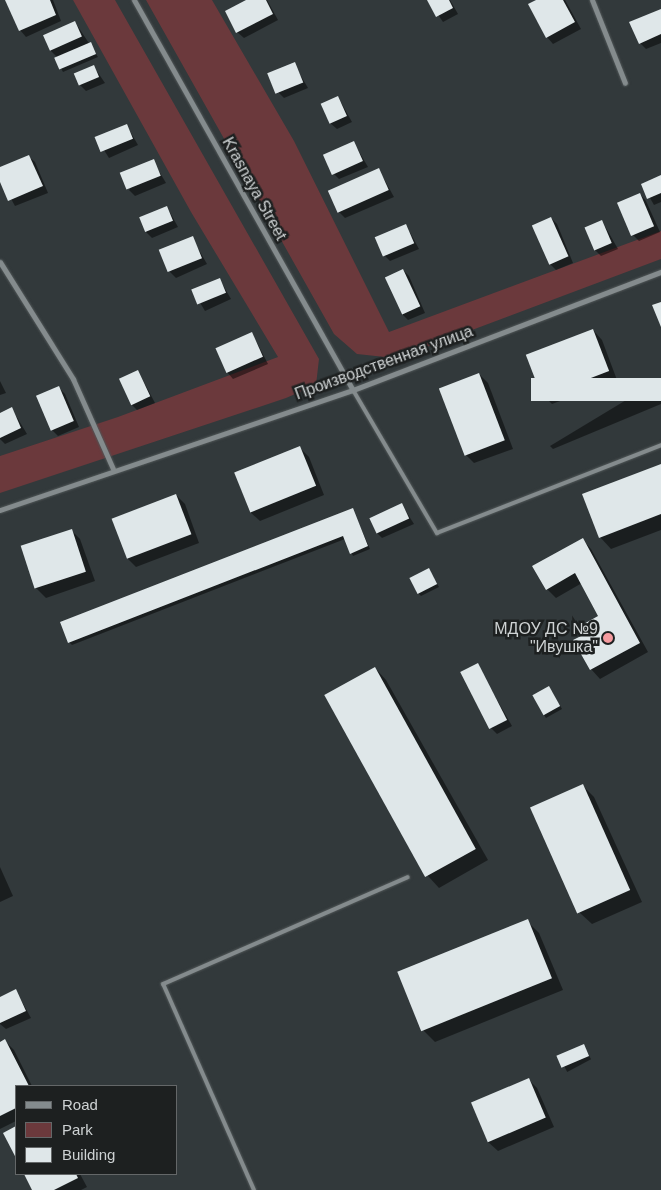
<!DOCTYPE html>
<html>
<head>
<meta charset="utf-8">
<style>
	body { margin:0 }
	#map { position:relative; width:661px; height:1190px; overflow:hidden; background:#32393b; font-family:Arial,sans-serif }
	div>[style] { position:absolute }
	.green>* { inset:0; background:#6b393c }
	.shadow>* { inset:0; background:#0007; transform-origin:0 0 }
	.building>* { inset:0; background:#dfe7e9; transform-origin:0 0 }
	.roads { filter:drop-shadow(0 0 1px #505657) drop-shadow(0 0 1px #505657) }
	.service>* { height:4px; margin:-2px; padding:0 2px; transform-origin:2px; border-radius:2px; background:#848b8d }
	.minor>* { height:5px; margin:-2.5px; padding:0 2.5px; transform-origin:2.5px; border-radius:2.5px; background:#848b8d }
	.dots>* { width:14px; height:14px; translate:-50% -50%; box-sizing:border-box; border:2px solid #1d2020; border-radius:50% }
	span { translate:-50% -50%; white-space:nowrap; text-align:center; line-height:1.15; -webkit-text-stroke:5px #1d2020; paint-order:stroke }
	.street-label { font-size:16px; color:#ced2d3 }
	.poi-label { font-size:16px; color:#ced2d3 }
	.right { translate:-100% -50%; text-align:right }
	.legend { position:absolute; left:15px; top:1085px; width:162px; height:90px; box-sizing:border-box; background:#1d2020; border:1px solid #646768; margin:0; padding:6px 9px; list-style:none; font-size:15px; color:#ced2d3 }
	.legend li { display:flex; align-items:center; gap:10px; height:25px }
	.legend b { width:25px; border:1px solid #646768 }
</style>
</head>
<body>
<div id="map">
	<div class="green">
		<i style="clip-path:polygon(73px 0,115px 0,319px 359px,316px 385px,286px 398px,0 493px,0 456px,118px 417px,278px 357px,191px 212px)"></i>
		<i style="clip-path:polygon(146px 0,212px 0,294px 141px,389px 332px,661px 231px,661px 259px,424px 348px,385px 357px,357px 354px,334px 334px)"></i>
	</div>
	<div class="shadow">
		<i style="clip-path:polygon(7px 0,53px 0,61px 21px,26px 37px,20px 30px)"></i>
		<i style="clip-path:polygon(248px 0,267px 0,278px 20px,244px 38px,237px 32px)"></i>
		<i style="clip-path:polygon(428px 0,450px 0,458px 14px,443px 22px)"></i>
		<i style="clip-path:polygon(539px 0,565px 0,581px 29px,553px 44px,547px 37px)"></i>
		<i style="clip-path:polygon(661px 10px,661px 43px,646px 49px,640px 43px)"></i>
		<i style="clip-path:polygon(75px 22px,98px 57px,63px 72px,56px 59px,58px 58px,50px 50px)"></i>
		<i style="clip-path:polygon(294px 64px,308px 88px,284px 98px,278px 92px)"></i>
		<i style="clip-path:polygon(94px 67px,105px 83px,86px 91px,80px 85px)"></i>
		<i style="clip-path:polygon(338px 97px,352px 122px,337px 129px,330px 123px)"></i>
		<i style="clip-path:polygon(127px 126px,138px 145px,109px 158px,97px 139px)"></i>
		<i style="clip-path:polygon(354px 143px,368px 167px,339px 179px,333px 173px)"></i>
		<i style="clip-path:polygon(28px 156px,35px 162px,48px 193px,15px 206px,0 179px,0 168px)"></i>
		<i style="clip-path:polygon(153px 161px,166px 183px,135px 196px,129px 190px)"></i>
		<i style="clip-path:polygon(379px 170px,394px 197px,345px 218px,339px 212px)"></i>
		<i style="clip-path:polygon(661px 176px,661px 202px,654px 205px,642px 184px)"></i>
		<i style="clip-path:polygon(640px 194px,646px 201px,660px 232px,639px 241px,633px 235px)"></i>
		<i style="clip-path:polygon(167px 207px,178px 227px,152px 238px,146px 232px)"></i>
		<i style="clip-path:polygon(551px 218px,557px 224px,573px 263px,556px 270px,550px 264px,534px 226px)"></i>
		<i style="clip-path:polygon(602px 221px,618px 249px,601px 256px,595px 250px)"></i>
		<i style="clip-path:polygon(406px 225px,419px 249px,390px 261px,384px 255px)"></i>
		<i style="clip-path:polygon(192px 238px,207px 264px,176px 278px,170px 272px)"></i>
		<i style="clip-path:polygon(403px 270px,409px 276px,425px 313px,408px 320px,402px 314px)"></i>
		<i style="clip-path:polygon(220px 280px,231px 299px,205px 311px,193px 291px)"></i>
		<i style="clip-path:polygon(593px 330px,602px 340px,617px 380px,552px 404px,543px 395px)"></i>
		<i style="clip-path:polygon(252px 333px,268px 364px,233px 379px,227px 372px)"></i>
		<i style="clip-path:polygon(138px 371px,155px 403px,137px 410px,131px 404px)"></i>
		<i style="clip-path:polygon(479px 374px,488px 383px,513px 449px,474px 463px,465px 454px)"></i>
		<i style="clip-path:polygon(661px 379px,661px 404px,553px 449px,550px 446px)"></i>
		<i style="clip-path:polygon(0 381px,6px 393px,0 395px)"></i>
		<i style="clip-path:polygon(59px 388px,65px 394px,79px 427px,58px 436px,52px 430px)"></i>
		<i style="clip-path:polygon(12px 409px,27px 434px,5px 444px,0 439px,0 414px)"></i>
		<i style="clip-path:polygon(300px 448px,309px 457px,324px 495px,260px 521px,250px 512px,235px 473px)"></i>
		<i style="clip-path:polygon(661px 465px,661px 530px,611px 549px,600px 537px)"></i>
		<i style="clip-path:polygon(176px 495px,185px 504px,199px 543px,136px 567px,127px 558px)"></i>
		<i style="clip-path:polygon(402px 505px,414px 524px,382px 538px,376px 532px)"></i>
		<i style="clip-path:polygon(353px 510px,370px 549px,353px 556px,345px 539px,72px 645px,69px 642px)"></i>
		<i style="clip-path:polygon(71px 530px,80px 539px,95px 581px,46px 598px,36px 588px)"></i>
		<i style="clip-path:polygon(582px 539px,591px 549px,648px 652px,600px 679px,591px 669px,588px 634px,600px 617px,582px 583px,556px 598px,547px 589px)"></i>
		<i style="clip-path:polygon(429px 570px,439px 587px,421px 596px,418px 593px)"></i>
		<i style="clip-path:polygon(477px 665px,512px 726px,497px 734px,491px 728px)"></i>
		<i style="clip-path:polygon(375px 668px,386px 680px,488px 860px,439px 888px,428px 876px)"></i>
		<i style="clip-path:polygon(549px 687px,562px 709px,546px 718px,544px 715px)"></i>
		<i style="clip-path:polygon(582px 785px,594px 797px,642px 902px,592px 924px,580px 913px,532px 808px)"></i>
		<i style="clip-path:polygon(0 867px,13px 896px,0 902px)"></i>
		<i style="clip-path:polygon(527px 921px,539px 933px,563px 990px,435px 1042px,424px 1031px,399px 973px)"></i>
		<i style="clip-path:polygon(16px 991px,31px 1018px,6px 1029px,0 1024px,0 998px)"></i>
		<i style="clip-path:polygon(5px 1041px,14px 1050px,32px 1086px,16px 1086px,16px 1121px,0 1129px,0 1043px)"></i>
		<i style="left:584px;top:1046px;width:15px;height:27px;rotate:62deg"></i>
		<i style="clip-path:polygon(528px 1079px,537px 1088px,554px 1127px,498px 1151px,488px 1142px,472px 1103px)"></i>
		<i style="clip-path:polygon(26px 1174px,80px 1174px,87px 1187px,81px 1190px,34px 1190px)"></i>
	</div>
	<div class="building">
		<i style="clip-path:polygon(5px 0,50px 0,56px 15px,19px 31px)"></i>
		<i style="clip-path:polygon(246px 0,266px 0,273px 14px,236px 33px,225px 11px)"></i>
		<i style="clip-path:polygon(427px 0,449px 0,453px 8px,436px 17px)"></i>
		<i style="clip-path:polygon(536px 0,563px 0,575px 22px,546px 38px,528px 4px)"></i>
		<i style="clip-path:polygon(661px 9px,661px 34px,639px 44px,629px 22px)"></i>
		<i style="left:75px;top:21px;width:17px;height:35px;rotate:66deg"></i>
		<i style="left:91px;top:42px;width:13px;height:40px;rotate:67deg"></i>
		<i style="left:295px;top:62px;width:22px;height:30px;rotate:68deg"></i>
		<i style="left:94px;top:65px;width:13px;height:22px;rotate:67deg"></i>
		<i style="left:338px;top:96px;width:22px;height:19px;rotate:66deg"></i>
		<i style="left:127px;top:124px;width:16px;height:35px;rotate:68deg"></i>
		<i style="left:354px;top:141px;width:22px;height:34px;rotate:66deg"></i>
		<i style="clip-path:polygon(29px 155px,43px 186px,8px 201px,0 182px,0 167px)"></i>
		<i style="left:154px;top:159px;width:18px;height:37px;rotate:68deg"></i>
		<i style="left:379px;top:168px;width:24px;height:56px;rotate:66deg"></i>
		<i style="clip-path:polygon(661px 175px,661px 193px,647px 199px,641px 184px)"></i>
		<i style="left:640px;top:193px;width:36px;height:25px;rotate:67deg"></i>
		<i style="left:167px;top:206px;width:16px;height:30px;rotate:68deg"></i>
		<i style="left:551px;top:217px;width:43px;height:21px;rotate:66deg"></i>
		<i style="left:602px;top:220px;width:25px;height:19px;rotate:67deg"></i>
		<i style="left:406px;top:224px;width:21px;height:34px;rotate:67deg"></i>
		<i style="left:193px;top:236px;width:24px;height:37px;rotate:68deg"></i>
		<i style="left:403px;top:269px;width:41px;height:20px;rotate:65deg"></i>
		<i style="left:220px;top:278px;width:16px;height:31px;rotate:68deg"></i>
		<i style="clip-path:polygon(661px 302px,661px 327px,652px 305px)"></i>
		<i style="left:593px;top:329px;width:45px;height:72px;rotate:69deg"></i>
		<i style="left:252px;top:332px;width:27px;height:40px;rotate:66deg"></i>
		<i style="left:138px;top:370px;width:29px;height:21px;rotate:65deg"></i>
		<i style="left:479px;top:373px;width:72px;height:43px;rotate:69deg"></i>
		<i style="left:661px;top:378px;width:23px;height:130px;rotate:90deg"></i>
		<i style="left:59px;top:386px;width:38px;height:25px;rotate:67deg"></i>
		<i style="clip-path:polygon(12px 407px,21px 428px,0 438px,0 413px)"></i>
		<i style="left:300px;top:446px;width:43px;height:71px;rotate:68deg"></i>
		<i style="clip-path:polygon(661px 464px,661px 514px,599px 538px,582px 494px)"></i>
		<i style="left:176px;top:494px;width:43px;height:69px;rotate:69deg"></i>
		<i style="left:402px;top:503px;width:17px;height:36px;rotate:65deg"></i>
		<i style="clip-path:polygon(353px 508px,368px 546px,350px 554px,343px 536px,68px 643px,60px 622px)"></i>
		<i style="left:72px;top:529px;width:45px;height:54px;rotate:72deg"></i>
		<i style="clip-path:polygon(583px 538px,640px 643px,590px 670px,573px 640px,587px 633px,582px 625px,598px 616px,575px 573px,546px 590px,532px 566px)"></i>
		<i style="left:429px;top:568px;width:18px;height:22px;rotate:63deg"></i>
		<i style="left:478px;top:663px;width:64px;height:20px;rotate:63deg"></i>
		<i style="left:375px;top:667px;width:208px;height:58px;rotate:61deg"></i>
		<i style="left:549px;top:686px;width:23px;height:19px;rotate:61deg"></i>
		<i style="left:583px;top:784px;width:116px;height:58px;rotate:66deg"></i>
		<i style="left:528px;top:919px;width:64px;height:141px;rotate:68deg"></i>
		<i style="clip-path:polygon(16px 989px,26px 1011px,0 1023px,0 997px)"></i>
		<i style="clip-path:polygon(5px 1039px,29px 1086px,16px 1086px,16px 1108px,0 1116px,0 1042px)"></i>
		<i style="left:584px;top:1044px;width:13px;height:30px;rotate:67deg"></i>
		<i style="left:529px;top:1078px;width:43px;height:63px;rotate:67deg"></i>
		<i style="clip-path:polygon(16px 1126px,16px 1158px,3px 1133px)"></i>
		<i style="clip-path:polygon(24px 1174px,76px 1174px,78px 1178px,54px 1190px,32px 1190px)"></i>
	</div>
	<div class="roads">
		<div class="service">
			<i style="left:353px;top:390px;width:166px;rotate:59.6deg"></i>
			<i style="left:437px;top:533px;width:241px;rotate:-21.4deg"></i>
			<i style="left:254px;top:1190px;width:225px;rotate:-113.8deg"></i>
			<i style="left:163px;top:984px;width:267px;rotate:-23.6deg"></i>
		</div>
		<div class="minor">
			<i style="left:134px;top:0;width:447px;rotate:60.7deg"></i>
			<i style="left:592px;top:0;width:89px;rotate:68.3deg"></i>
			<i style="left:0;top:262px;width:138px;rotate:58deg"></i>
			<i style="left:73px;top:379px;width:98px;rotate:66deg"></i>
			<i style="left:0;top:510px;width:373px;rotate:-18.8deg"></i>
			<i style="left:353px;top:390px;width:330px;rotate:-21deg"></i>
		</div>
	</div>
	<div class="dots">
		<i style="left:608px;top:638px;background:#f49b9f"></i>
	</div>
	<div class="street-label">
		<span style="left:254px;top:189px;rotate:61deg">Krasnaya Street</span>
		<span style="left:384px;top:363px;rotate:-20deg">Производственная улица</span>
	</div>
	<div class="poi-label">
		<span class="right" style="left:598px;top:638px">МДОУ ДС №9<br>"Ивушка"</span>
	</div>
	<ul class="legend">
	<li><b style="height:6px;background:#848b8d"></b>Road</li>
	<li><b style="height:14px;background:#6b393c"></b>Park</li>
	<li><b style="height:14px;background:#dfe7e9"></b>Building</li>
	</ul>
</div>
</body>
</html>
